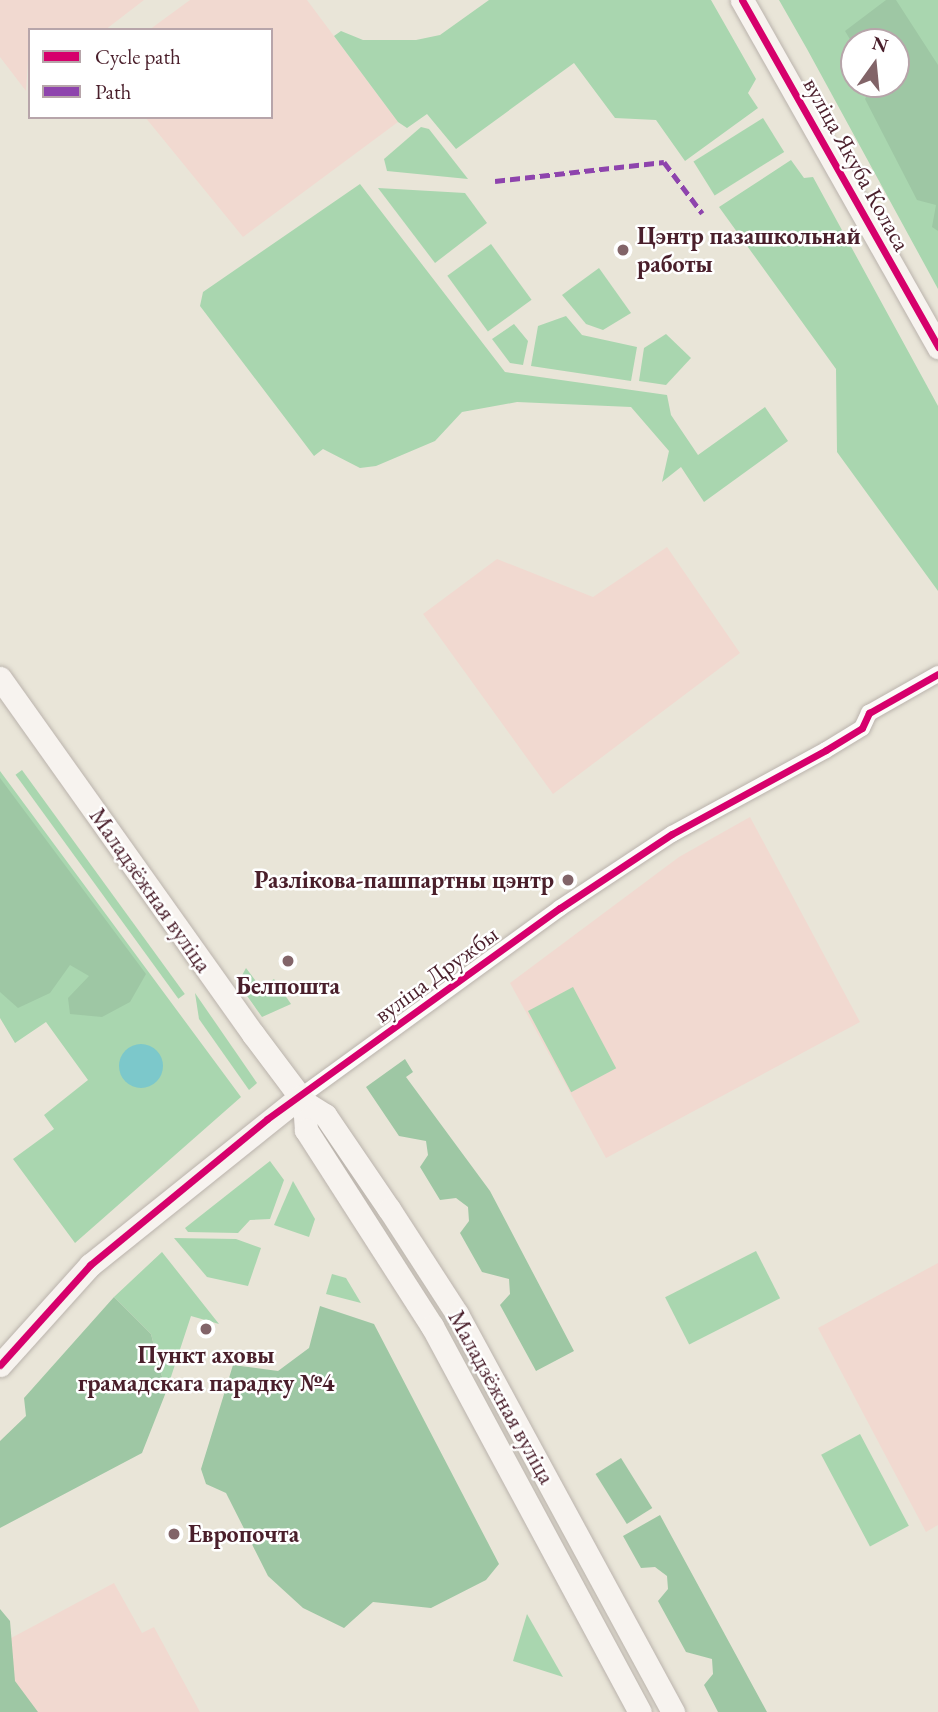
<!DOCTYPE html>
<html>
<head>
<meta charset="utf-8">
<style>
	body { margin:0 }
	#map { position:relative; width:938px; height:1712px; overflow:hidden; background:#e9e5d8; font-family:"EB Garamond",serif }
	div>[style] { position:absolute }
	.built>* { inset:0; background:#f1d9d0 }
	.green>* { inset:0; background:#a9d6af; transform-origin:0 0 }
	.forest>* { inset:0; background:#9ec7a4; transform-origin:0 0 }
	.water>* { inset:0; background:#7cc8cb }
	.round { border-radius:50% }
	.roads { filter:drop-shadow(0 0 2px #bab3ac) drop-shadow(0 0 2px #bab3ac) }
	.street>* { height:16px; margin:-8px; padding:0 8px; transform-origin:8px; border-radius:8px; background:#fcfbf9 }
	.secondary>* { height:23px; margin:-11.5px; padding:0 11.5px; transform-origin:11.5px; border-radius:11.5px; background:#f7f3ef }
	.quiet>* { height:5px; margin-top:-2.5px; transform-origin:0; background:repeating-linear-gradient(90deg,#8e44ad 0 10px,transparent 0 15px) }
	.cycleway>* { height:7px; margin:-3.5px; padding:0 3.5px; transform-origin:3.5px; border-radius:3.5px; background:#d6006c }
	.dots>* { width:19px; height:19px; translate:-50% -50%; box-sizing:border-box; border:4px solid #fff; border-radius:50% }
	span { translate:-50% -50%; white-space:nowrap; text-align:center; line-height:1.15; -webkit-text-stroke:5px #fff; paint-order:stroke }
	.street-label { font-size:24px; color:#4a1f2b }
	.poi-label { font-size:24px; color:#4a1f2b; font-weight:700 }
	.left { translate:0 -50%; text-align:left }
	.right { translate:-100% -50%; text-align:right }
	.legend { position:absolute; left:28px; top:28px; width:245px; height:91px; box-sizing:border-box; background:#fff; border:2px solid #b7a5aa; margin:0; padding:9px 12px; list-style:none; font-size:21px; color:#4a1f2b }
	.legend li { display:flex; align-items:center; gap:14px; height:35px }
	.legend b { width:35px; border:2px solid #b7a5aa }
	.north { position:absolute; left:840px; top:28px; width:70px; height:70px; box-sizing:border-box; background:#fff; border:2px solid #b7a5aa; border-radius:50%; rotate:15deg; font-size:19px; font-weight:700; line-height:28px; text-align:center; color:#4a1f2b }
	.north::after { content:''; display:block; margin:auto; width:24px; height:32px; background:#826468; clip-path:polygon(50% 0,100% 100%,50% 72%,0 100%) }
</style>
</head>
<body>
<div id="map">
	<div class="built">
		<i style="clip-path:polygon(0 0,144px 0,105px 30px,30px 30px,26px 91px,0 57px)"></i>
		<i style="clip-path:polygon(190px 0,307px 0,398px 122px,243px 237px,145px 117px,271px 117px,271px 30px,149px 30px)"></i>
		<i style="clip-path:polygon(667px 547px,740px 653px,553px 794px,423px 614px,497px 559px,593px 597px)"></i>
		<i style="clip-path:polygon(750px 817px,860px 1022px,606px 1158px,510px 983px,679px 857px)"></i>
		<i style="clip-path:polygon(938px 1263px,938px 1525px,926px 1532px,818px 1328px)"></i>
		<i style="clip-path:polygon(114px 1583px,142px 1633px,154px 1627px,200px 1712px,0 1712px,0 1644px)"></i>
	</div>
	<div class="green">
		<i style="clip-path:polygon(489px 0,711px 0,756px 79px,748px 93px,758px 108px,685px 161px,656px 120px,615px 118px,574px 63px,456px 149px,427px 114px,407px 128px,398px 122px,334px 36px,341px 31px,363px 40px,416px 40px,440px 35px)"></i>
		<i style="clip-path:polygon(evenodd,779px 0,938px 0,938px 289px,807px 49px,779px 0,854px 42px,896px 42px,896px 84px,854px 84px,854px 42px)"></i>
		<i style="left:763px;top:118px;width:40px;height:82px;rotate:58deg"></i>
		<i style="clip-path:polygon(421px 127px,429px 129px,468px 179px,387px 171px,384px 159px)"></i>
		<i style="clip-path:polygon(791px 160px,804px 178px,813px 177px,938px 406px,938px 591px,837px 452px,836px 369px,719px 207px)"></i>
		<i style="clip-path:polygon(360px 184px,505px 372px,667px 395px,671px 415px,698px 455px,765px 407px,788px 441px,704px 502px,681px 467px,662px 482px,669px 451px,631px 407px,517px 402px,462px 412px,435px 441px,376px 466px,360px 468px,323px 449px,314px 456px,200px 306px,203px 292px)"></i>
		<i style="clip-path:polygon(378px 188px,465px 193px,487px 223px,435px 263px)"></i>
		<i style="left:491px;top:244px;width:69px;height:54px;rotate:54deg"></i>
		<i style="clip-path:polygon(599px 268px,631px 313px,603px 330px,586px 324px,562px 295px)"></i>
		<i style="clip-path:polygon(566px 316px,582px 335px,637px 347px,631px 381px,531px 366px,538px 326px)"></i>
		<i style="clip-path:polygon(514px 324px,528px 341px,523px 365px,510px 363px,492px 339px)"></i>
		<i style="clip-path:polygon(666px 334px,691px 358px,666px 385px,639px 381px,644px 348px)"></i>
		<i style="left:22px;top:770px;width:277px;height:8px;rotate:54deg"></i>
		<i style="clip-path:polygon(0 771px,241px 1097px,75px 1243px,13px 1159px,54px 1129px,44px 1115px,88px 1080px,46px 1022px,15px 1043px,0 1018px)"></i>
		<i style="clip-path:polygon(246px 968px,261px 988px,274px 979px,291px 1004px,262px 1017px,238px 983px)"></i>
		<i style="left:573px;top:987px;width:92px;height:51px;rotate:62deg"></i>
		<i style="clip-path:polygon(195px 993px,257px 1083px,249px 1090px,199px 1019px)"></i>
		<i style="clip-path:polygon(270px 1161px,284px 1180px,270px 1219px,250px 1220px,238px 1233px,188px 1232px,185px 1228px)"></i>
		<i style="clip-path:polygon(293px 1181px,315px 1219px,309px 1237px,274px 1225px)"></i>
		<i style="clip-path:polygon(174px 1238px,236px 1239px,261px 1248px,248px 1286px,207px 1277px)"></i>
		<i style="left:756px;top:1251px;width:53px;height:102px;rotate:63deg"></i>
		<i style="clip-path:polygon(162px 1252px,219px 1324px,191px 1316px,166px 1392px,151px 1334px,114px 1297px)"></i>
		<i style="clip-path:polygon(332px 1274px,346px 1278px,361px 1303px,326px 1294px)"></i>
		<i style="left:860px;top:1434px;width:104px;height:44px;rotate:62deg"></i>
		<i style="clip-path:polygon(527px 1614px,563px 1677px,513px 1661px)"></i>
	</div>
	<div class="forest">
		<i style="clip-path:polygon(886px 0,896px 0,938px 65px,938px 231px,932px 227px,936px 205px,917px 200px,865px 99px,873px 84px,896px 84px,896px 42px,854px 46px,845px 31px)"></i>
		<i style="clip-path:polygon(0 778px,146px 974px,130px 1002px,102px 1017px,70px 1014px,68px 998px,89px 976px,70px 965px,50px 993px,18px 1008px,0 992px)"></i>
		<i style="clip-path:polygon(405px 1059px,413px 1072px,406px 1077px,490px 1191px,574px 1351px,536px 1371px,500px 1305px,510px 1294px,509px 1279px,482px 1272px,460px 1233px,469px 1221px,468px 1207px,456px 1198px,440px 1200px,420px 1167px,428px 1155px,426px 1141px,399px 1136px,366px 1087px)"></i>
		<i style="clip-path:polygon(114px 1297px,151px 1334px,166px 1392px,142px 1453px,0 1528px,0 1441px,26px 1416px,24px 1398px)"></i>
		<i style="clip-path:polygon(320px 1306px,374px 1324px,499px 1564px,486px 1580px,431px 1608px,373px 1602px,344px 1628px,303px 1608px,268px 1576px,226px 1493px,206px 1484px,201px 1469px,233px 1365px,278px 1371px,309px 1348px)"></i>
		<i style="left:621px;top:1458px;width:59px;height:30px;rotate:58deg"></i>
		<i style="clip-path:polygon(660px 1515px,767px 1712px,718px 1712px,704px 1685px,713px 1674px,712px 1659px,686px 1652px,658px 1601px,668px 1589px,667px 1576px,655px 1567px,641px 1568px,623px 1536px)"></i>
		<i style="clip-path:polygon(0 1609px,10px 1621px,15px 1681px,38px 1712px,0 1712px)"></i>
	</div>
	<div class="water">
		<i class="round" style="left:119px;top:1044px;width:44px;height:44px"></i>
	</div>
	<div class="roads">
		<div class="street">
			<i style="left:300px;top:1097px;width:321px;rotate:-36deg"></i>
			<i style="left:560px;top:908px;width:134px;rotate:-33.5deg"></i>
			<i style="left:672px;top:834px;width:175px;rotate:-28.6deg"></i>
			<i style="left:826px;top:750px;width:42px;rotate:-31.4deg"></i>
			<i style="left:862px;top:728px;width:17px;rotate:-65deg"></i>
			<i style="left:869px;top:713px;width:79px;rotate:-29.5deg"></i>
		</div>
		<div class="secondary">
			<i style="left:742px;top:0;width:399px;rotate:60.5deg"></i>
			<i style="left:0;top:678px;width:437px;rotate:54.6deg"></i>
			<i style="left:253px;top:1034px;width:85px;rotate:53.1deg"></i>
			<i style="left:304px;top:1102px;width:25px;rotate:32deg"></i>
			<i style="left:325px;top:1115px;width:114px;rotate:55.8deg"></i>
			<i style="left:389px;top:1209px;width:125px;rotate:57.1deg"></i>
			<i style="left:457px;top:1314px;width:453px;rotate:61.5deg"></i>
			<i style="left:304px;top:1102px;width:28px;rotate:86deg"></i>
			<i style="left:306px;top:1130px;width:233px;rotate:57.3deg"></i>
			<i style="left:432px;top:1326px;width:438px;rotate:61.7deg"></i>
			<i style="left:0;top:1365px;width:135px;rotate:-48deg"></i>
			<i style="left:90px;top:1265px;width:269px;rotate:-38.7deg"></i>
		</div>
	</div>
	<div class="quiet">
		<i style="left:495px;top:181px;width:170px;rotate:-6.4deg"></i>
		<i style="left:664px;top:162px;width:64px;rotate:53.3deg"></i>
	</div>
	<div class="cycleway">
		<i style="left:742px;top:0;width:399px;rotate:60.5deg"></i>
		<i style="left:0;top:1365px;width:135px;rotate:-48deg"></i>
		<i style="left:90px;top:1265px;width:229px;rotate:-39.5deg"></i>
		<i style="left:267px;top:1119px;width:361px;rotate:-35.8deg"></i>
		<i style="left:560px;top:908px;width:134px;rotate:-33.5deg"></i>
		<i style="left:672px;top:834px;width:175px;rotate:-28.6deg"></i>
		<i style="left:826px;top:750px;width:42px;rotate:-31.4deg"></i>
		<i style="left:862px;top:728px;width:17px;rotate:-65deg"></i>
		<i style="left:869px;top:713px;width:79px;rotate:-29.5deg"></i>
	</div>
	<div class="dots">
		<i style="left:623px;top:250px;background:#826468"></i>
		<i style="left:568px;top:880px;background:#826468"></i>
		<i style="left:288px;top:961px;background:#826468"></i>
		<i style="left:206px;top:1329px;background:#826468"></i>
		<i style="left:174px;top:1534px;background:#826468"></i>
	</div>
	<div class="street-label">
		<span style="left:857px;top:164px;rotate:61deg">вуліца Якуба Коласа</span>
		<span style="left:151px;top:890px;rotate:55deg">Маладзёжная вуліца</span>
		<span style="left:436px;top:974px;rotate:-36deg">вуліца Дружбы</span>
		<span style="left:502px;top:1397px;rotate:61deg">Маладзёжная вуліца</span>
	</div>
	<div class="poi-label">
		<span class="left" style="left:637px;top:250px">Цэнтр пазашкольнай<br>работы</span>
		<span class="right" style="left:554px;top:880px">Разлікова-пашпартны цэнтр</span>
		<span style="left:288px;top:986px">Белпошта</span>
		<span style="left:206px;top:1369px">Пункт аховы<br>грамадскага парадку №4</span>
		<span class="left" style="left:188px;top:1534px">Европочта</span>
	</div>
	<ul class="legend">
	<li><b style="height:9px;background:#d6006c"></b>Cycle path</li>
	<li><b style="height:9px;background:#8e44ad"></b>Path</li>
	</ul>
	<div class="north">N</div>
</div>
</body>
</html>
